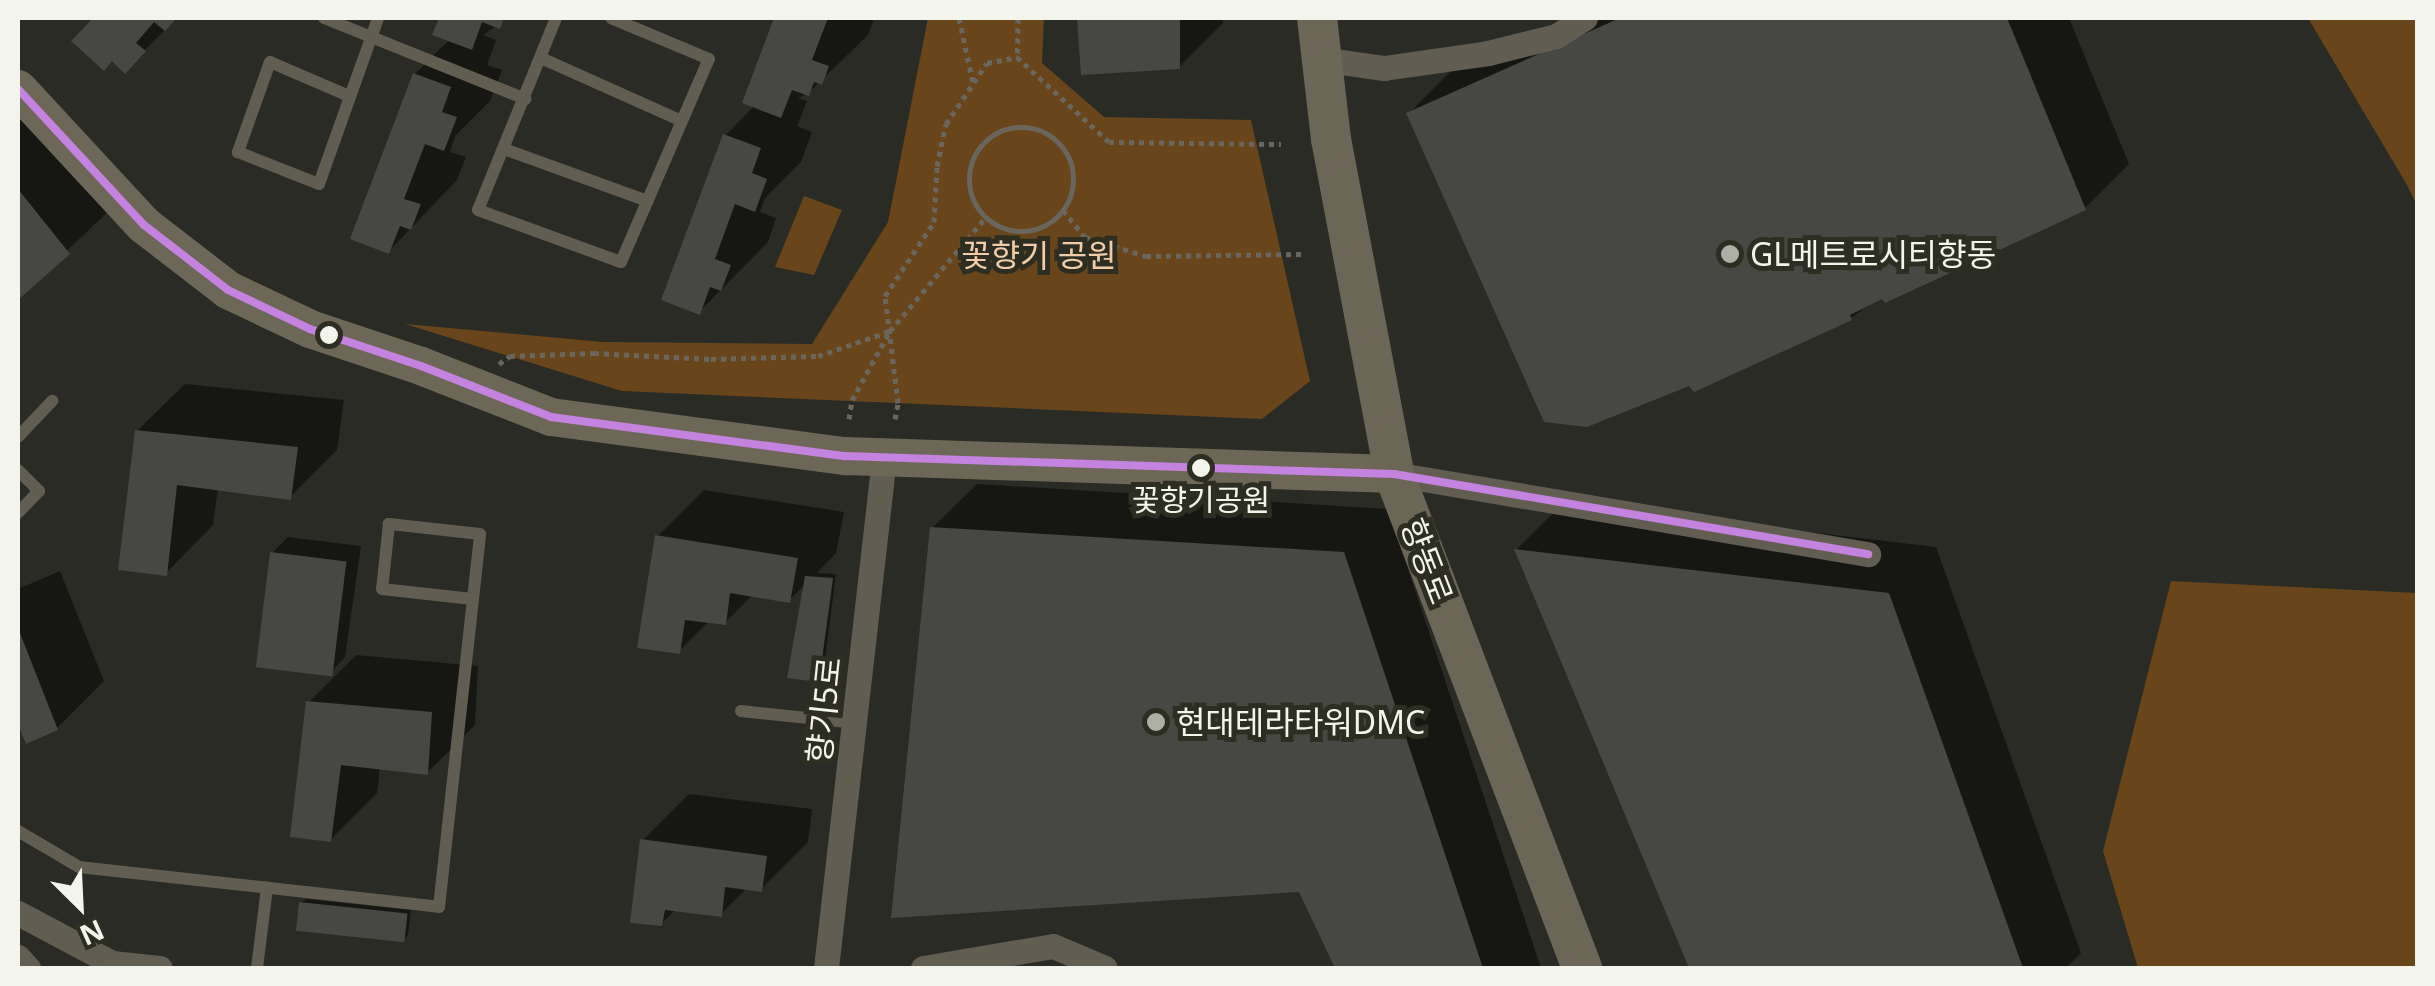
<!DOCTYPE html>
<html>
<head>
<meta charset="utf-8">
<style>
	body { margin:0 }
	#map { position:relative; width:2435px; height:986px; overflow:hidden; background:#2a2b24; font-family:"Noto Sans","Noto Sans KR",sans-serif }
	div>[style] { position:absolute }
	.green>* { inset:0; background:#68451b }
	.shadow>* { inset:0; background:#0007 }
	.building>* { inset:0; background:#474843; transform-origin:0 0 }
	.path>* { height:5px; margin-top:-2.5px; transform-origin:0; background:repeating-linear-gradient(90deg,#69665e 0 5px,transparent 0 10px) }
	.path>.ring { margin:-2.5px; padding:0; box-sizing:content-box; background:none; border:5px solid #69665e; border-radius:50% }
	.lane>* { height:12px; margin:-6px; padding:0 6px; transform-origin:6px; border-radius:6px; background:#615d51 }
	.street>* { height:25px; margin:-12.5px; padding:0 12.5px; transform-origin:12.5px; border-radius:12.5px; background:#615d51 }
	.secondary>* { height:38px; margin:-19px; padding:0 19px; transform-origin:19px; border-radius:19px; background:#6d6758 }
	.primary>* { height:40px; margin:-20px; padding:0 20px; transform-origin:20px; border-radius:20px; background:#6b6655 }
	.bus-1>* { height:8px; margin:-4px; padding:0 4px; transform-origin:4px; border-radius:4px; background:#c483df }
	.dots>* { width:28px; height:28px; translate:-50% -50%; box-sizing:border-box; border:5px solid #2d2e21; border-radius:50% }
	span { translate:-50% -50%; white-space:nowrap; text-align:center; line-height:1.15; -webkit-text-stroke:10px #2d2e21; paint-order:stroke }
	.bus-label { font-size:30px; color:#f3f4ec }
	.poi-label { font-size:32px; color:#f3f4ec }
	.left { translate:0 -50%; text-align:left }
	.park-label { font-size:32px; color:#f2cca9 }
	.street-label { font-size:32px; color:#f3f4ec }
	.frame { position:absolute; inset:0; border:20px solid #f3f4ec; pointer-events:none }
	.north { position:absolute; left:30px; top:856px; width:100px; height:100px; -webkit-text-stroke:8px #2d2e21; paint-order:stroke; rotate:156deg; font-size:28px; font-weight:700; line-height:40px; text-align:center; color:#f3f4ec }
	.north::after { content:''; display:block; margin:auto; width:35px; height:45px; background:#f3f4ec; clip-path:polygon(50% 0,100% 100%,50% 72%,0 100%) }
</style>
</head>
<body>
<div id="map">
	<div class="green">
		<i style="clip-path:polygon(928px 18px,1044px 18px,1042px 63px,1104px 117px,1251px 120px,1310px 381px,1262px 419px,622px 391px,405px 324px,603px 342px,812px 344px,888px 222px)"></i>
		<i style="clip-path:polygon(2308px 18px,2417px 18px,2417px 206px,2407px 185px)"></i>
		<i style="clip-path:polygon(804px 196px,842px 210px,814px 275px,775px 267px)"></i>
		<i style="clip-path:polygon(2171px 581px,2417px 593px,2417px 968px,2138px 968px,2103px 851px)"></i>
	</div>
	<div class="shadow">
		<i style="clip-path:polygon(96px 18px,177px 18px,125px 70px,112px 58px,75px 41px)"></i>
		<i style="clip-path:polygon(442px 18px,507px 18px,483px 35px,496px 40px,487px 65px,502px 70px,490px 101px,455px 136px,450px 152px,466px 157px,457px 180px,389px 251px,415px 74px,450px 39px,436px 34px)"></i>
		<i style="clip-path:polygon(777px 18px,874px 19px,868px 35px,808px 93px,798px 98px,807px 101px,797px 126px,812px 132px,801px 162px,765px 198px,760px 212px,776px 218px,768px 242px,699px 312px,726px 135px,755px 105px,745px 101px)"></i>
		<i style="clip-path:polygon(1080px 18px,1223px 18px,1223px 23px,1179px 67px,1083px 73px)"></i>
		<i style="clip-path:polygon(1570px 18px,2069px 18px,2129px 164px,2085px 208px,1883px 295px,1851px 318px,1409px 113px,1453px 69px)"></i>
		<i style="clip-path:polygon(18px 84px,115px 205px,18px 297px)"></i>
		<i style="clip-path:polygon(185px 384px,344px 400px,337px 450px,290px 497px,218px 488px,213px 525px,166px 573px,137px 431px)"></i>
		<i style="clip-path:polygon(977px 484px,1388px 509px,1541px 968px,1337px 968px,1300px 889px,932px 528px)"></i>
		<i style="clip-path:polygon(704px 490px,844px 512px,836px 553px,817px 573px,836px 574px,823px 675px,818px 680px,807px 583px,789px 600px,753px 594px,725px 623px,709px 621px,679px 651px,657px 537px)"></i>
		<i style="clip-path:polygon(1563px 503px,1936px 547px,2081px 953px,2066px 968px,1692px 968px,1517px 549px)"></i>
		<i style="clip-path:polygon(288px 537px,361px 546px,345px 657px,329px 674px,272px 553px)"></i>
		<i style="clip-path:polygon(60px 571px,104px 681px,57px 728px,23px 730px,18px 735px,18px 589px)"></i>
		<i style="clip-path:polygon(356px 655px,478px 666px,475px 725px,428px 772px,380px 767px,377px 793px,330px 840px,309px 702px)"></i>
		<i style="clip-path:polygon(689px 794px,812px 809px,808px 842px,761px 889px,748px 887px,721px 914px,676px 909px,661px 924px,642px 841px)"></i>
		<i style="clip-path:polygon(306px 899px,411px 910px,408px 935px,404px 940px,301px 903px)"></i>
	</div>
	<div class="building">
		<i style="clip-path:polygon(93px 18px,177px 18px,165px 31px,154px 22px,136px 43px,146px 51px,125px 74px,112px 61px,104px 71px,71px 41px)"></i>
		<i style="clip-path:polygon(439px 18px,504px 18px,500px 29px,482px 22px,472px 50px,432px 35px)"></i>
		<i style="clip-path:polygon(774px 18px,828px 18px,812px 60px,829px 66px,822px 85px,814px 82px,809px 96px,792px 90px,781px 118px,742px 103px)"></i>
		<i style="clip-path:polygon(1077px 18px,1180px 18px,1180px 69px,1081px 75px)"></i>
		<i style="clip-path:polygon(1620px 18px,2007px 18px,2086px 210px,1885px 303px,1882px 299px,1850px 315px,1852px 320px,1694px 392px,1689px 386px,1587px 427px,1544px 422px,1406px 113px)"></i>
		<i style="clip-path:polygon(413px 73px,451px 87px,442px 112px,457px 117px,444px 151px,425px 144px,404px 199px,421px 204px,411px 230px,400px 226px,389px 254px,350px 239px)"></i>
		<i style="clip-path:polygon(723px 134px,761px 148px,752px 173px,767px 179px,755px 212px,735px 204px,715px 259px,731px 265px,721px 291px,710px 287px,700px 315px,661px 300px)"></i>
		<i style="clip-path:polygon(18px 189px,70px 254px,18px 300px)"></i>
		<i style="clip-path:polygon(135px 430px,298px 447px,291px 500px,177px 485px,167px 576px,118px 570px)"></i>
		<i style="clip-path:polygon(930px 527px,1344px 552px,1483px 968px,1335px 968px,1299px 892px,891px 918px)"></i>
		<i style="clip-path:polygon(655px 535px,798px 558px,790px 603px,730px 593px,726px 625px,685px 620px,680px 654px,637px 648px)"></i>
		<i style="clip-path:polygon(1514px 549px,1889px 593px,2023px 968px,1689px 968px)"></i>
		<i style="left:270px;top:552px;width:77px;height:116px;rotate:7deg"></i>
		<i style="clip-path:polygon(805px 576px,833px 578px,819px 682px,787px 678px)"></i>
		<i style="clip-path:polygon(18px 628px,58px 730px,26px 744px,18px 725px)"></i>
		<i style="clip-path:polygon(306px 701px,432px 712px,428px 775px,341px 765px,331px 842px,290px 837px)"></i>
		<i style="clip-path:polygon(640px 839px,767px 856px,762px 892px,725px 887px,722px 917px,665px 910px,662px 926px,630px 923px)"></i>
		<i style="left:299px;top:902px;width:109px;height:29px;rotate:6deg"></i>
	</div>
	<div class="path">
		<i style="left:959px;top:18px;width:66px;rotate:77.8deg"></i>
		<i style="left:1018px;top:18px;width:39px;rotate:91deg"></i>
		<i style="left:1017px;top:57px;width:125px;rotate:42.7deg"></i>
		<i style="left:1109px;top:142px;width:172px;rotate:0.7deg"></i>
		<i class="ring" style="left:969px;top:127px;width:99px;height:99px"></i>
		<i style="left:1063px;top:210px;width:35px;rotate:51deg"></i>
		<i style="left:1085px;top:237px;width:64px;rotate:17.3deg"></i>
		<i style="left:1146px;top:256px;width:156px;rotate:-0.7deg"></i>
		<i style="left:499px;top:364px;width:14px;rotate:-36deg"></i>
		<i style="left:510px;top:356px;width:84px;rotate:-2deg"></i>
		<i style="left:594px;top:353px;width:117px;rotate:2.9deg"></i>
		<i style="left:711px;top:359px;width:107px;rotate:-1.6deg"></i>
		<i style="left:818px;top:356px;width:76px;rotate:-19.1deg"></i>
		<i style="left:849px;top:419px;width:19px;rotate:-81deg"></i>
		<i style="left:852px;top:400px;width:79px;rotate:-61.2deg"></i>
		<i style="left:890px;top:331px;width:149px;rotate:-49.9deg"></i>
		<i style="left:895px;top:419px;width:16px;rotate:-79deg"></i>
		<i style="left:898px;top:403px;width:108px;rotate:-96.9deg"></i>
		<i style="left:885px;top:296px;width:89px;rotate:-56.5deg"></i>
		<i style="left:934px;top:222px;width:56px;rotate:-86.9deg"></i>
		<i style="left:937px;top:166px;width:43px;rotate:-77.9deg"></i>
		<i style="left:946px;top:124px;width:73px;rotate:-56.1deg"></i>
		<i style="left:987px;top:63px;width:31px;rotate:-11deg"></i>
	</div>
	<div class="lane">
		<i style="left:324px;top:18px;width:217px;rotate:21.9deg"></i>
		<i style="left:556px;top:18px;width:207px;rotate:112.1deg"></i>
		<i style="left:478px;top:210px;width:152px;rotate:20deg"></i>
		<i style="left:621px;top:262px;width:221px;rotate:-66.6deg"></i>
		<i style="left:709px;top:59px;width:106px;rotate:-157.3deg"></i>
		<i style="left:541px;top:58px;width:154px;rotate:24.1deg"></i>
		<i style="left:349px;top:96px;width:86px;rotate:-156.7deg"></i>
		<i style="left:270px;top:62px;width:96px;rotate:109.6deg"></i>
		<i style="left:238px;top:152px;width:87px;rotate:21.6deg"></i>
		<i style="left:319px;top:184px;width:176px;rotate:-70.4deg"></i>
		<i style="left:504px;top:149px;width:153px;rotate:19.9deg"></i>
		<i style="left:18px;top:437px;width:50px;rotate:-46.6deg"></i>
		<i style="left:18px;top:470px;width:30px;rotate:45deg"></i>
		<i style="left:39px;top:491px;width:30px;rotate:134deg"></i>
		<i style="left:741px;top:711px;width:116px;rotate:6deg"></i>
		<i style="left:18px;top:831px;width:71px;rotate:30.5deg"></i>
		<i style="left:79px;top:867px;width:362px;rotate:6.3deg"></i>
		<i style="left:439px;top:907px;width:375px;rotate:-83.7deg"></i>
		<i style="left:480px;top:534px;width:92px;rotate:-173.7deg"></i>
		<i style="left:389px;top:524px;width:65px;rotate:96.1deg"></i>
		<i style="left:382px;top:589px;width:91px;rotate:6.3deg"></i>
		<i style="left:257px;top:968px;width:81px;rotate:-82.9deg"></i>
	</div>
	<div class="street">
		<i style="left:1320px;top:59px;width:65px;rotate:8deg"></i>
		<i style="left:1384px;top:68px;width:105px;rotate:-8.2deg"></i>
		<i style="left:1488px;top:53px;width:70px;rotate:-14deg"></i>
		<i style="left:1556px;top:36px;width:34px;rotate:-32deg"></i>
		<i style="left:1394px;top:474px;width:481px;rotate:9.6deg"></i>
		<i style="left:18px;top:913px;width:106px;rotate:28deg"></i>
		<i style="left:112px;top:963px;width:48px;rotate:5.9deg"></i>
		<i style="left:18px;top:957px;width:15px;rotate:48deg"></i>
		<i style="left:826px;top:968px;width:513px;rotate:-83.51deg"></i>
		<i style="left:923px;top:968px;width:132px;rotate:-9.6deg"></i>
		<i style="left:1053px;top:946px;width:56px;rotate:22.9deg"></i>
	</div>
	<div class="secondary">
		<i style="left:18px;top:89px;width:185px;rotate:47.2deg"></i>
		<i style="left:144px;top:225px;width:106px;rotate:37.7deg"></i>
		<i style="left:228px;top:290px;width:91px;rotate:25.4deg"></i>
		<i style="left:310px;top:329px;width:117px;rotate:18.4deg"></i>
		<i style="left:421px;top:366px;width:140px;rotate:21.4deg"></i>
		<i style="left:551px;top:417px;width:297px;rotate:7.6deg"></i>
		<i style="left:845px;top:456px;width:549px;rotate:1.88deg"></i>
	</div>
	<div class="primary">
		<i style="left:1317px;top:18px;width:122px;rotate:83.4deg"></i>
		<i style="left:1331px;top:139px;width:341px;rotate:79.3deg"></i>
		<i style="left:1394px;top:474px;width:529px;rotate:69.16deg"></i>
	</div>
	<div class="bus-1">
		<i style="left:18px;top:89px;width:185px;rotate:47.2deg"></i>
		<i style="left:144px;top:225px;width:106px;rotate:37.7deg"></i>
		<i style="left:228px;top:290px;width:91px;rotate:25.4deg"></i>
		<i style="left:310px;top:329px;width:117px;rotate:18.4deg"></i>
		<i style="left:421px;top:366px;width:140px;rotate:21.4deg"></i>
		<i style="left:551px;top:417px;width:297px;rotate:7.6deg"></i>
		<i style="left:845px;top:456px;width:549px;rotate:1.88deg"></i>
		<i style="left:1394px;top:474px;width:481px;rotate:9.6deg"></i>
	</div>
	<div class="dots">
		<i style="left:1730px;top:254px;background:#adaea6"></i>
		<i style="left:329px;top:335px;background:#f3f4ec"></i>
		<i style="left:1201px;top:468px;background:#f3f4ec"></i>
		<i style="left:1156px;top:722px;background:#adaea6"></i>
	</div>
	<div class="bus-label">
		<span style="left:1201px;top:500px">꽃향기공원</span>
	</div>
	<div class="poi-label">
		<span class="left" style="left:1750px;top:254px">GL메트로시티향동</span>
		<span class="left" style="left:1176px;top:722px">현대테라타워DMC</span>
	</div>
	<div class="park-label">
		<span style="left:1039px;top:255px">꽃향기 공원</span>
	</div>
	<div class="street-label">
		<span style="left:1427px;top:561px;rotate:69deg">향동로</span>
		<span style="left:824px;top:710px;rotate:-84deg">향기5로</span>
	</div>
	<div class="frame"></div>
	<div class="north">N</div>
</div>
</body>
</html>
